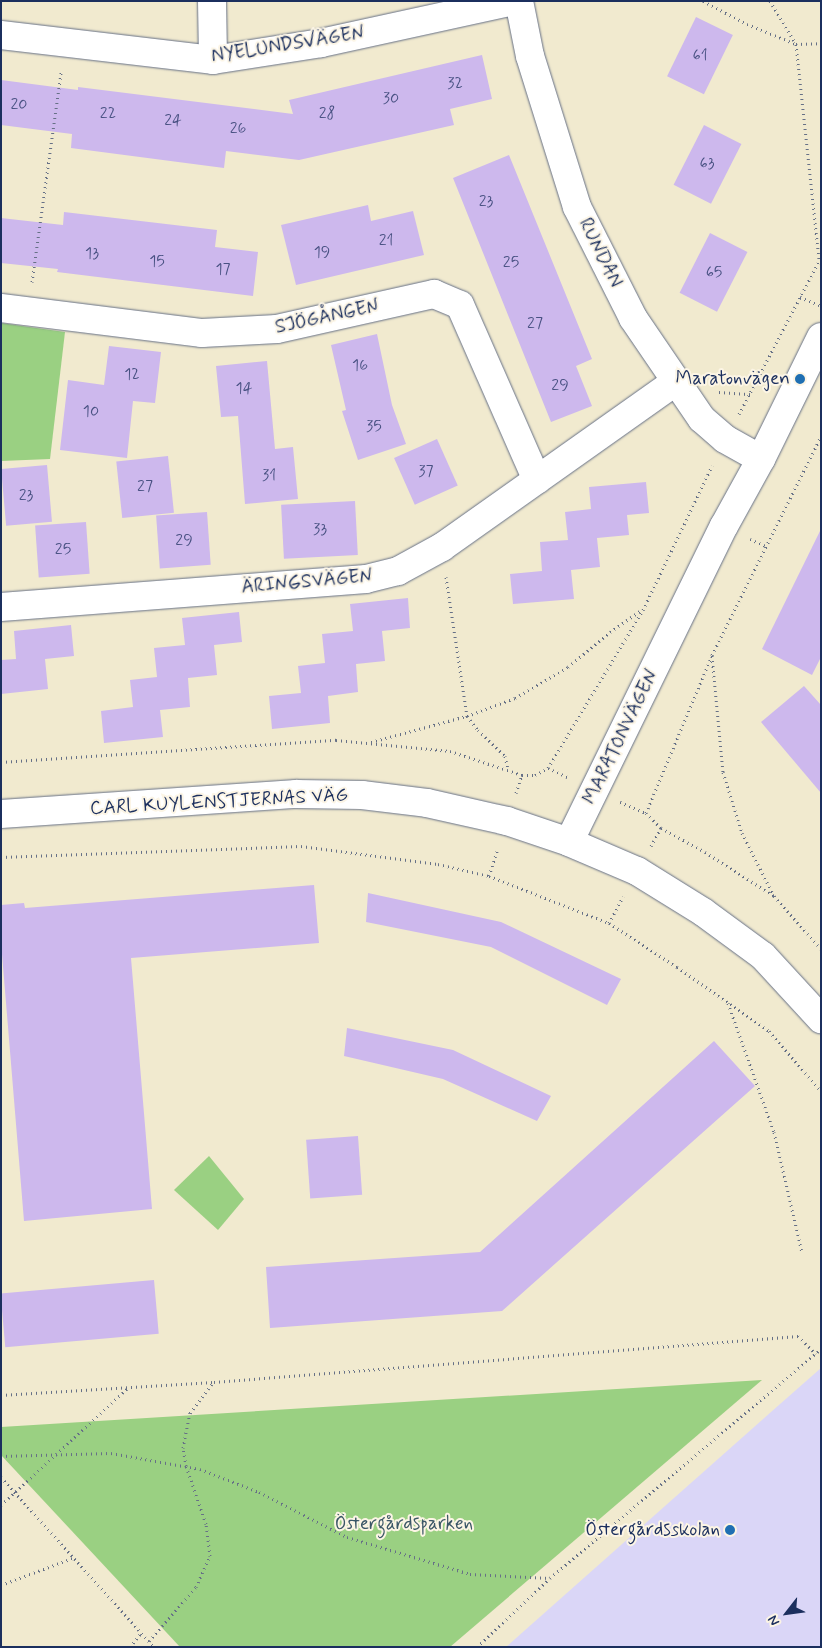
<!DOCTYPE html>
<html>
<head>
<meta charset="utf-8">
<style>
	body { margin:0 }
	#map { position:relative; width:822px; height:1648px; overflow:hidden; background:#f1eacf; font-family:Mynerve,sans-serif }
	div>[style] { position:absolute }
	.built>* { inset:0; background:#dad6f7 }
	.green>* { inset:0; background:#9ad082 }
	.building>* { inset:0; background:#cdb8ed; transform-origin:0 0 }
	.path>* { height:3px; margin-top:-1.5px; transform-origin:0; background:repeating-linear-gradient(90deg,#667086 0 1px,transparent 0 5px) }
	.roads { filter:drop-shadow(0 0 1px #667086) drop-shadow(0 0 1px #667086) }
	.minor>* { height:28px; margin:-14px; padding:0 14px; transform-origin:14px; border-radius:14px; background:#fff }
	.tertiary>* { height:28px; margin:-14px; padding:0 14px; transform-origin:14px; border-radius:14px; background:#fff }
	.dots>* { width:14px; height:14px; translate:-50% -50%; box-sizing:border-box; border:2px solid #fcf5e5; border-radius:50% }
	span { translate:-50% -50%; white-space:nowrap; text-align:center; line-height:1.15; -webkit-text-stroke:4px #fcf5e5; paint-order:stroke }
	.number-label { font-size:16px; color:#485182 }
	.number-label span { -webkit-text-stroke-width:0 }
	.street-label { font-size:19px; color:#1b2f5e }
	.poi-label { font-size:19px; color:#1b2f5e }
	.right { translate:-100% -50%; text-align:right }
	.park-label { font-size:19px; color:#3b5767 }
	.frame { position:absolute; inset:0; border:2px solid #1b2f5e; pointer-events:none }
	.north { position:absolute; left:762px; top:1588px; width:50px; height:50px; -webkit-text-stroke:4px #fcf5e5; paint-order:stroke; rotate:240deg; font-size:14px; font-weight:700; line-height:20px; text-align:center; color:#1b2f5e }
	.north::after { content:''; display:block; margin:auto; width:18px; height:22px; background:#1b2f5e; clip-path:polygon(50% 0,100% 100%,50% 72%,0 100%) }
</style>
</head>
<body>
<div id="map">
	<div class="built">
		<i style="clip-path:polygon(821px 1368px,821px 1647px,506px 1647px,771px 1412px)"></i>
	</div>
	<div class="green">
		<i style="clip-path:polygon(1px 323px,65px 332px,50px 459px,1px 461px)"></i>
		<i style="clip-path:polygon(209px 1156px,244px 1199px,218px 1230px,174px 1190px)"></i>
		<i style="clip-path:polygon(762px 1380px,450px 1647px,180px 1647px,1px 1455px,1px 1427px)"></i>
	</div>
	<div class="building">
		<i style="left:696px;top:17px;width:41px;height:66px;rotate:26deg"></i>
		<i style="clip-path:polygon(482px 55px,492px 99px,450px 109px,454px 125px,299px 160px,226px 151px,224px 168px,71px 148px,72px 134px,1px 125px,1px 80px,78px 90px,78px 87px,293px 114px,289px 100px)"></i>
		<i style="left:704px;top:125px;width:42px;height:67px;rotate:27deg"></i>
		<i style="clip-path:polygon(509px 155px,592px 359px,576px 366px,592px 406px,551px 422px,453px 178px)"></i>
		<i style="clip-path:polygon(368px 205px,371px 221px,413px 211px,424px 255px,296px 285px,281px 225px)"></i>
		<i style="clip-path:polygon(64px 212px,217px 230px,215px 247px,258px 252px,253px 296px,57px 272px,58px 269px,1px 263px,1px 218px,63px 225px)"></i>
		<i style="left:710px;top:233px;width:42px;height:67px;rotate:27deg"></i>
		<i style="clip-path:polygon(377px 334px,392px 405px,406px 444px,358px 460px,342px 411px,346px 410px,331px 345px)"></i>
		<i style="clip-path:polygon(109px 346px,161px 352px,155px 403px,133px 401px,127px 458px,60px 450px,68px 380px,104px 385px)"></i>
		<i style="clip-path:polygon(267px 361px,275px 449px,293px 447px,298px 499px,245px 504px,238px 416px,221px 417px,216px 366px)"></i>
		<i style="left:437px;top:439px;width:51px;height:47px;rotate:66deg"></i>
		<i style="left:168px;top:456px;width:57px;height:52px;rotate:84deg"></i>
		<i style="left:47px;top:465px;width:57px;height:46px;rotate:85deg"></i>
		<i style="clip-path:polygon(646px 482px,649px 513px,627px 515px,629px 535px,597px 538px,600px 567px,571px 570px,574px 599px,513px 604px,510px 574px,542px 571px,540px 542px,568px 540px,565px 512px,591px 509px,589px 487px)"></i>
		<i style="left:355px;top:501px;width:54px;height:74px;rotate:87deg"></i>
		<i style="left:207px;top:512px;width:53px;height:51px;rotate:86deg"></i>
		<i style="left:86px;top:522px;width:52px;height:51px;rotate:86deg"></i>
		<i style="clip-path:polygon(821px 529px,821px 657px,812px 675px,762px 649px)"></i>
		<i style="clip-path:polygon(408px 598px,410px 628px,382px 631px,385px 661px,356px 664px,358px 692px,328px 696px,330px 723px,272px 729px,269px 696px,301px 693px,298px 666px,325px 663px,322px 634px,353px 631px,350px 604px)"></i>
		<i style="clip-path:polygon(239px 612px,242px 642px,214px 645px,217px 675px,188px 678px,190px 707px,160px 710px,163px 737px,104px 743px,101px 711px,133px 707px,130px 680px,157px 677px,154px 648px,185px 645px,182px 618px)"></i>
		<i style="clip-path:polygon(71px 625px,74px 656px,45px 659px,48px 689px,1px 694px,1px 660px,16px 659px,14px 631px)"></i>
		<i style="clip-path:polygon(804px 686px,821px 705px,821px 793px,761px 722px)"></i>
		<i style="clip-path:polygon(314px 885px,319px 943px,131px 958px,152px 1209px,24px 1221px,1px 942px,1px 905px,24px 903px,25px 908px)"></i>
		<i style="clip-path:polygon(368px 893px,501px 922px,621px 979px,607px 1005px,491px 947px,366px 922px)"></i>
		<i style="clip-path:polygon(347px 1028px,453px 1050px,551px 1096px,537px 1121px,443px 1079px,344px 1056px)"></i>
		<i style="clip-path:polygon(714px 1041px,755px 1086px,502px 1311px,270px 1328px,266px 1267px,480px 1252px)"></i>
		<i style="left:358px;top:1136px;width:59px;height:52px;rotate:86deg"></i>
		<i style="left:154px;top:1280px;width:54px;height:154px;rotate:85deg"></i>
	</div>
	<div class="path">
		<i style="left:703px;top:1px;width:50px;rotate:27.6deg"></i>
		<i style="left:747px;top:24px;width:53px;rotate:22.2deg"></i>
		<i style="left:796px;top:44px;width:25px;rotate:-2deg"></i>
		<i style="left:770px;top:1px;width:50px;rotate:58.8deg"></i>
		<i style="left:796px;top:44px;width:217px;rotate:83.9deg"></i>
		<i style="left:32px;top:282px;width:212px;rotate:-82.1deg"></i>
		<i style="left:800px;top:297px;width:23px;rotate:23deg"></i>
		<i style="left:719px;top:392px;width:32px;rotate:4deg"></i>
		<i style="left:739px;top:414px;width:177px;rotate:-62.4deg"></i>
		<i style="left:750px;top:539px;width:17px;rotate:24deg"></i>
		<i style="left:446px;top:577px;width:141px;rotate:81.4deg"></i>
		<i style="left:467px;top:716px;width:18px;rotate:52deg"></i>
		<i style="left:478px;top:730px;width:37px;rotate:44deg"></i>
		<i style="left:505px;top:756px;width:13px;rotate:77deg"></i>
		<i style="left:712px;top:656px;width:117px;rotate:84.6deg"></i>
		<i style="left:723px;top:772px;width:64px;rotate:72.7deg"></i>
		<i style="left:742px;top:833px;width:71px;rotate:63.1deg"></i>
		<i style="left:371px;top:742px;width:99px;rotate:-15.2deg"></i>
		<i style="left:467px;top:716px;width:51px;rotate:-20.6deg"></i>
		<i style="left:515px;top:698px;width:61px;rotate:-30.3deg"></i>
		<i style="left:568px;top:667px;width:55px;rotate:-39.8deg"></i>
		<i style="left:610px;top:632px;width:37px;rotate:-35deg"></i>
		<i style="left:1px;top:762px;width:336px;rotate:-3.8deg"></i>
		<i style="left:336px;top:740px;width:115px;rotate:5.5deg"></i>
		<i style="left:450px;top:751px;width:76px;rotate:18.4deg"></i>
		<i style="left:522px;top:775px;width:13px"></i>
		<i style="left:535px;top:775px;width:15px;rotate:-28deg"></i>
		<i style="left:548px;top:768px;width:23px;rotate:25deg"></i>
		<i style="left:548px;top:768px;width:184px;rotate:-59deg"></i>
		<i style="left:643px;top:610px;width:160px;rotate:-64.4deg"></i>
		<i style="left:516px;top:793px;width:19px;rotate:-72deg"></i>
		<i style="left:620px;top:802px;width:28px;rotate:23deg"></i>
		<i style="left:646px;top:813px;width:21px;rotate:45deg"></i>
		<i style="left:661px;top:828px;width:50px;rotate:28.6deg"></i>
		<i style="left:705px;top:852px;width:82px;rotate:32.5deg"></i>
		<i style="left:774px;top:896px;width:71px;rotate:48.4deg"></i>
		<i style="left:646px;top:813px;width:171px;rotate:-67.3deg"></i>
		<i style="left:712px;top:655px;width:245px;rotate:-63.5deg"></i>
		<i style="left:651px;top:846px;width:21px;rotate:-61deg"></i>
		<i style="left:1px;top:857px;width:300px;rotate:-2.1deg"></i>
		<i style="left:301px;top:846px;width:138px;rotate:7.5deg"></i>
		<i style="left:438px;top:864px;width:52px;rotate:13.2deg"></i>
		<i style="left:489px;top:876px;width:129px;rotate:21.4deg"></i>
		<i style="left:609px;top:923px;width:81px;rotate:32.9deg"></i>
		<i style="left:677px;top:967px;width:112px;rotate:34.8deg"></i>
		<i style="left:769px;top:1031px;width:79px;rotate:49.1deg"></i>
		<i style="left:489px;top:876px;width:28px;rotate:-72deg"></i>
		<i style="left:609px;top:923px;width:30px;rotate:-62deg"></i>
		<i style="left:728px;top:1003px;width:137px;rotate:70.4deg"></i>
		<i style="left:774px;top:1132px;width:123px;rotate:76.9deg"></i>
		<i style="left:1px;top:1395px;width:213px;rotate:-3.5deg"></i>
		<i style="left:214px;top:1382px;width:586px;rotate:-4.5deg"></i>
		<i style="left:798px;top:1336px;width:25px;rotate:45deg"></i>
		<i style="left:1px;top:1456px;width:110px;rotate:-1.6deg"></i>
		<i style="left:111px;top:1453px;width:90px;rotate:10.2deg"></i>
		<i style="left:200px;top:1469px;width:63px;rotate:21.3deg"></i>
		<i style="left:259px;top:1492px;width:99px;rotate:27.1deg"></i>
		<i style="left:347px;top:1537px;width:128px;rotate:16.7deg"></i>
		<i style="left:470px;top:1574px;width:80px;rotate:2.9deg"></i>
		<i style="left:1px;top:1477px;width:229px;rotate:48deg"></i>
		<i style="left:1px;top:1505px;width:174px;rotate:-42.7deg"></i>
		<i style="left:1px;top:1585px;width:77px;rotate:-20.6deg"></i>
		<i style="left:149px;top:1641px;width:72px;rotate:-49deg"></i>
		<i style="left:196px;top:1587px;width:34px;rotate:-66deg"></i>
		<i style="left:210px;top:1556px;width:32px;rotate:-97deg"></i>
		<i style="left:206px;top:1524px;width:61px;rotate:-109deg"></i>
		<i style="left:186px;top:1466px;width:18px;rotate:-99deg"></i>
		<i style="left:183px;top:1448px;width:36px;rotate:-79deg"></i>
		<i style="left:190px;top:1413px;width:38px;rotate:-53deg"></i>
		<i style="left:130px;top:1647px;width:18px;rotate:-52deg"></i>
		<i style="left:477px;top:1647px;width:100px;rotate:-43.4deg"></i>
		<i style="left:550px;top:1578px;width:355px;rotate:-40.2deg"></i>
	</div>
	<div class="roads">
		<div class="minor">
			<i style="left:212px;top:1px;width:59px;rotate:89deg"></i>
			<i style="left:519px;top:1px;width:56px;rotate:78.7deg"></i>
			<i style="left:530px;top:56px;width:158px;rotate:72.7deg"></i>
			<i style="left:577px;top:207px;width:124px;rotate:63.2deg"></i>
			<i style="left:633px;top:318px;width:122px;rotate:55.7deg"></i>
			<i style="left:702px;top:419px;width:30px;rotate:41deg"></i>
			<i style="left:725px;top:439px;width:41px;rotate:29.1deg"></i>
			<i style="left:1px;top:35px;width:213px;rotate:6.7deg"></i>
			<i style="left:213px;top:60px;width:109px;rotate:-8.9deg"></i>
			<i style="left:321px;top:43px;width:197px;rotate:-12.3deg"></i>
			<i style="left:1px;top:308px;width:203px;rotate:7.1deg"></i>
			<i style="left:202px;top:333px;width:75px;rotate:-3.1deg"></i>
			<i style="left:277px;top:329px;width:161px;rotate:-12.6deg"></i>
			<i style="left:434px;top:294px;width:28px;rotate:23deg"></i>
			<i style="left:460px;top:305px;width:191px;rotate:66.3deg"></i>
			<i style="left:1px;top:607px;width:366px;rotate:-4.4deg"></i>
			<i style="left:366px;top:579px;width:33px;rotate:-14deg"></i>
			<i style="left:398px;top:571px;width:50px;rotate:-28.6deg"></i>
			<i style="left:442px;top:547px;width:286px;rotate:-35.3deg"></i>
		</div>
		<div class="tertiary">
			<i style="left:1px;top:814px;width:296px;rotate:-3.9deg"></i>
			<i style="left:296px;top:794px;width:66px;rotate:0.9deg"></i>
			<i style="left:362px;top:795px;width:65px;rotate:7deg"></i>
			<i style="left:427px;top:803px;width:82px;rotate:12.7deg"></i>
			<i style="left:507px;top:821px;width:65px;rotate:18.7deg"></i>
			<i style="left:569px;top:842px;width:74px;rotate:23.1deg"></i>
			<i style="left:637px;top:871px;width:78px;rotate:31.8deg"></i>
			<i style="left:703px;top:912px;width:74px;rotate:36.3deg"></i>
			<i style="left:763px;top:956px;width:86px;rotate:47.4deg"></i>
			<i style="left:569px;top:842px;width:352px;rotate:-63.9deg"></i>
			<i style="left:724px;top:526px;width:77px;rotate:-61.1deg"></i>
			<i style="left:761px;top:459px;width:136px;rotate:-63.8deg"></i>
		</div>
	</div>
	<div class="dots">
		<i style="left:800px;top:379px;background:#1f6fb2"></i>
		<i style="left:730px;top:1530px;background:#1f6fb2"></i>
	</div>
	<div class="number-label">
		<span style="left:700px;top:56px">61</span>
		<span style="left:455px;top:84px">32</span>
		<span style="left:391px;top:99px">30</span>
		<span style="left:19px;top:105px">20</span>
		<span style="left:108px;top:114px">22</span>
		<span style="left:327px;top:114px">28</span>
		<span style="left:173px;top:121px">24</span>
		<span style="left:238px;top:129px">26</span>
		<span style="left:707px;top:164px">63</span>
		<span style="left:486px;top:202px">23</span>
		<span style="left:386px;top:241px">21</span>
		<span style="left:322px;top:253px">19</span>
		<span style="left:92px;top:254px">13</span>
		<span style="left:157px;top:262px">15</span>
		<span style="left:511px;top:263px">25</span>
		<span style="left:223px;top:270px">17</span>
		<span style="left:714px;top:273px">65</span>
		<span style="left:535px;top:324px">27</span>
		<span style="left:360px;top:366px">16</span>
		<span style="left:132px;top:375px">12</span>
		<span style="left:560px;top:386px">29</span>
		<span style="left:244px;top:389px">14</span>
		<span style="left:91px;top:412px">10</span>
		<span style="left:374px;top:427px">35</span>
		<span style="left:426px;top:472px">37</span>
		<span style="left:269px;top:476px">31</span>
		<span style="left:145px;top:487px">27</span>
		<span style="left:26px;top:496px">23</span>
		<span style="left:320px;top:530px">33</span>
		<span style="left:184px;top:541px">29</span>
		<span style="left:63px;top:550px">25</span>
	</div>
	<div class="street-label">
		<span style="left:288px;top:45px;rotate:-9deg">NYELUNDSVÄGEN</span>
		<span style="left:600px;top:253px;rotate:64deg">RUNDAN</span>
		<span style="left:327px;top:317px;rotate:-12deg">SJÖGÅNGEN</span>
		<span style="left:307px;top:582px;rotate:-5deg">ÄRINGSVÄGEN</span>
		<span style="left:621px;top:737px;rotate:-64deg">MARATONVÄGEN</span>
		<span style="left:219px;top:802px;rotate:-3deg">CARL KUYLENSTJERNAS VÄG</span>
	</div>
	<div class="poi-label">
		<span class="right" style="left:790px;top:379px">Maratonvägen</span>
		<span class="right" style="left:720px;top:1530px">Östergårdsskolan</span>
	</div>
	<div class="park-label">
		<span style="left:404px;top:1524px">Östergårdsparken</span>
	</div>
	<div class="frame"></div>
	<div class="north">N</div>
</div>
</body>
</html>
